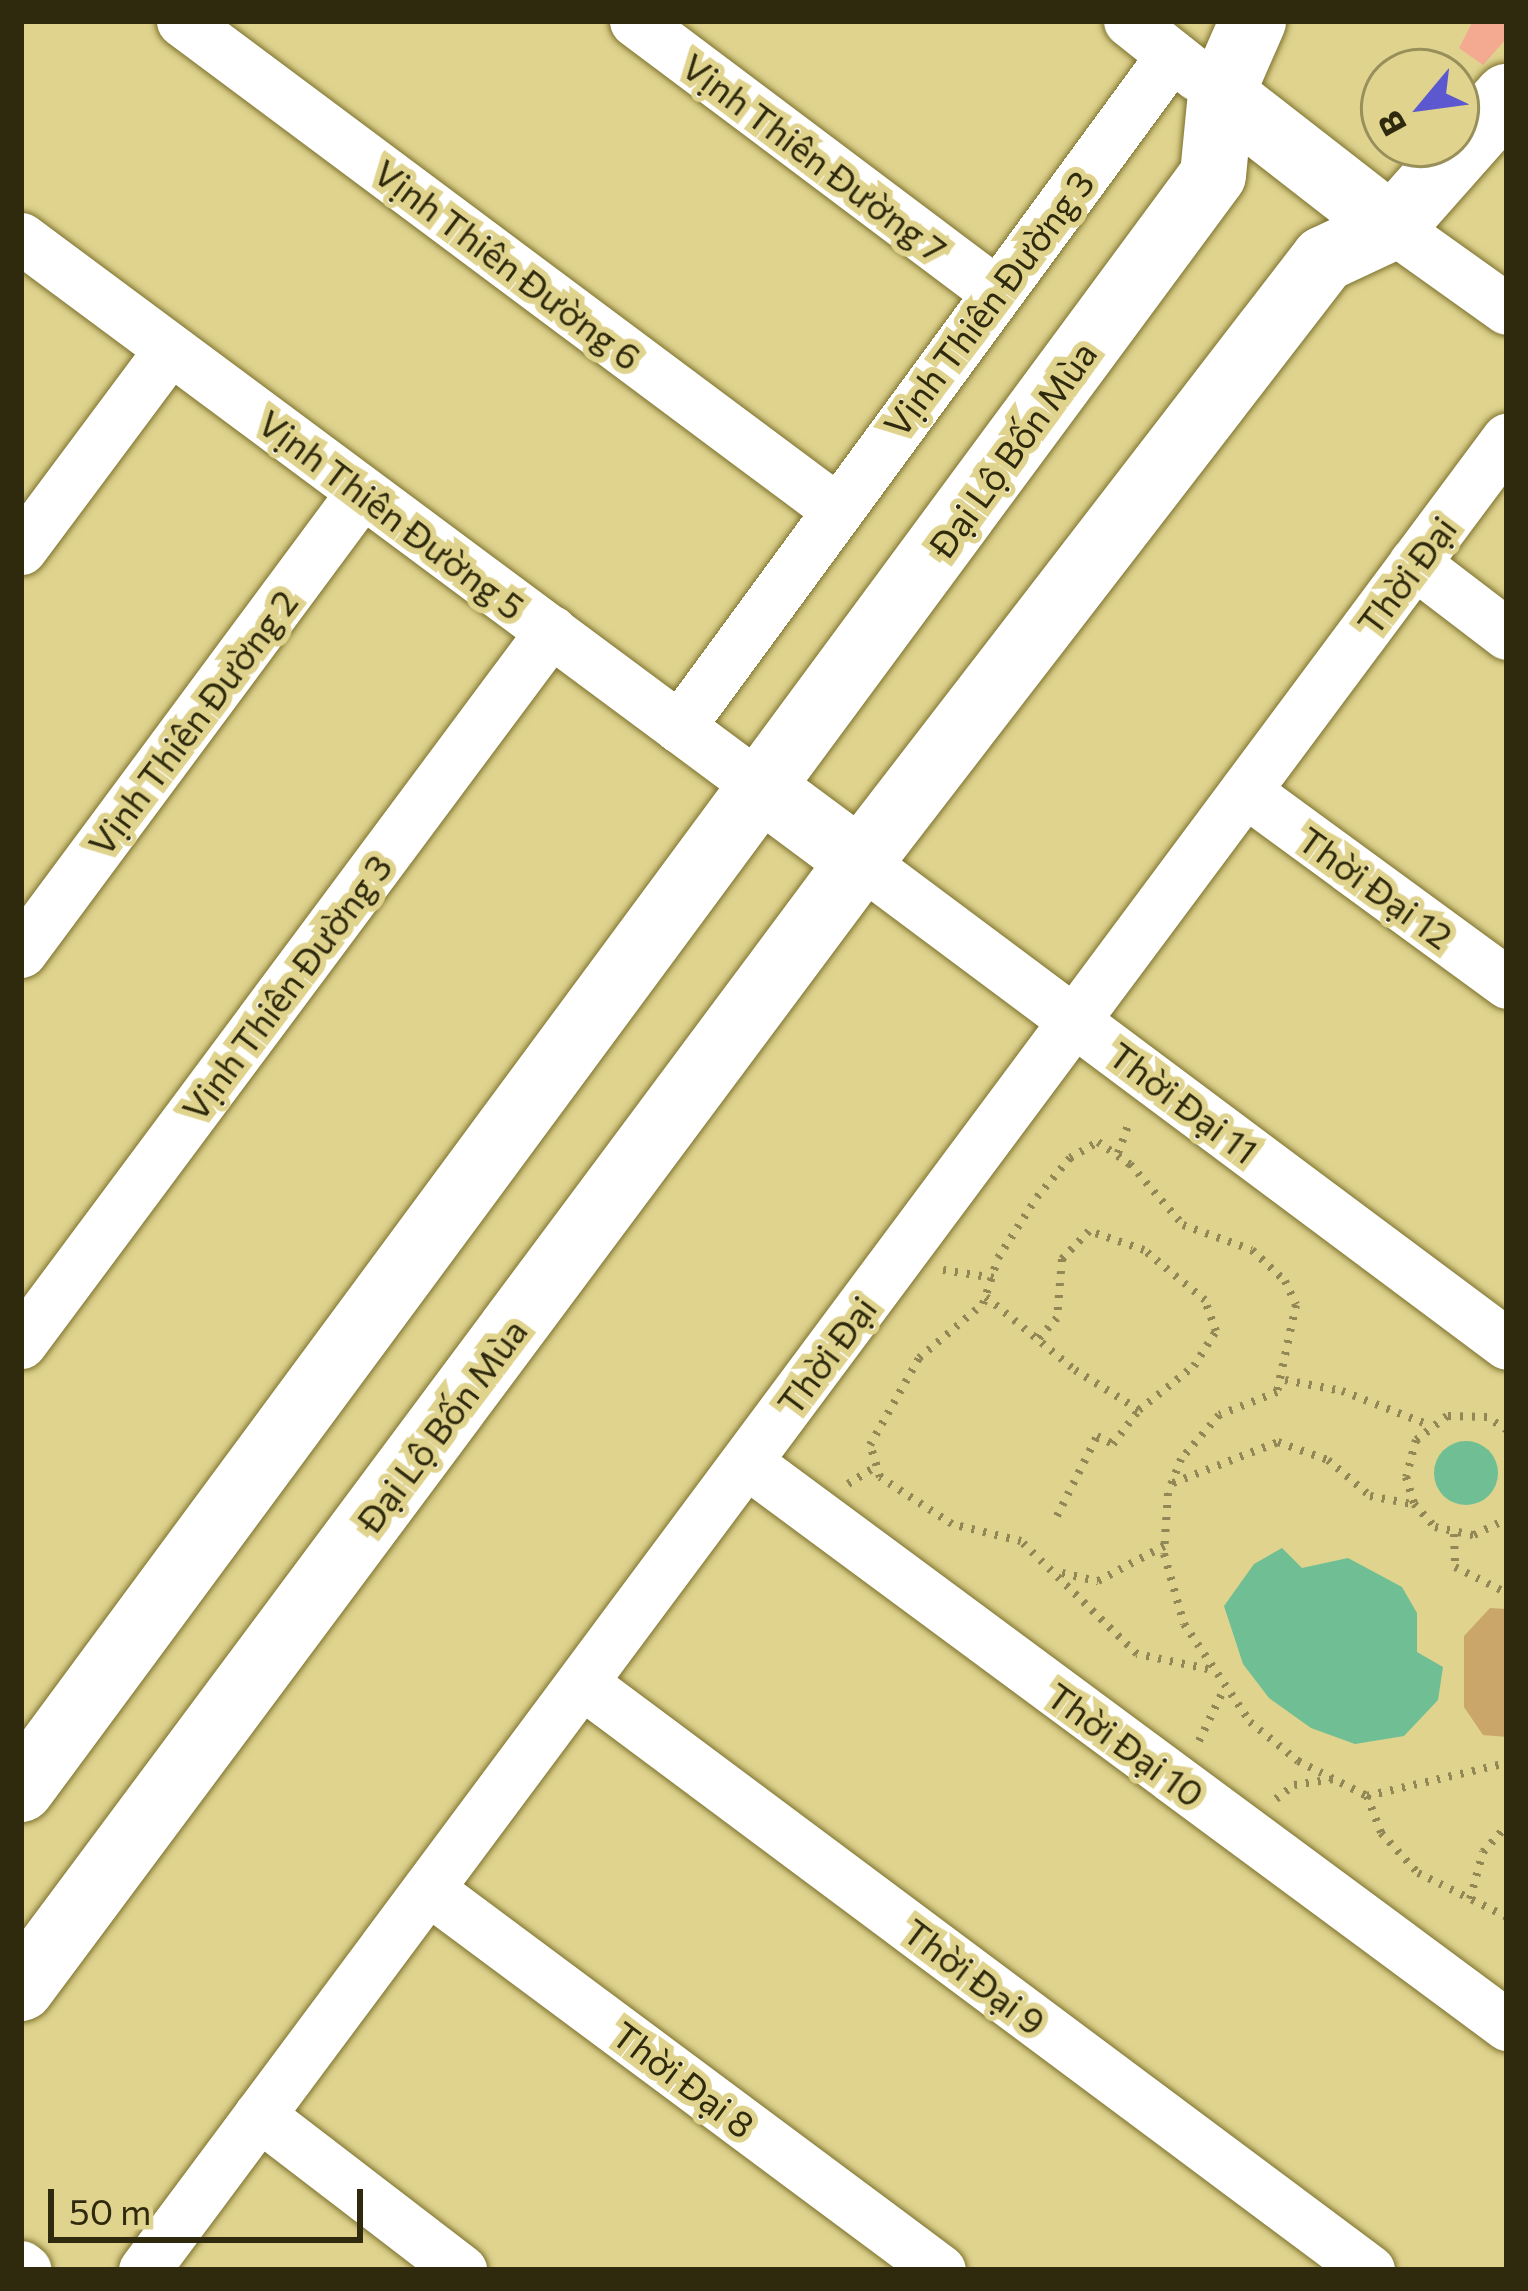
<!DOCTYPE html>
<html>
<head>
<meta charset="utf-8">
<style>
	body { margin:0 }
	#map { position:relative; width:1528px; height:2291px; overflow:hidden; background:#dfd38e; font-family:Commissioner,sans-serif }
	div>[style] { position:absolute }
	.green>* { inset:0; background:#f4aa91 }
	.water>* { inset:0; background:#6fbe94 }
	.round { border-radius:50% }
	.building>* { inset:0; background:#caa66a }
	.path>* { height:8px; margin-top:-4px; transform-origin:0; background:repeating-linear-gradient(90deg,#918855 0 3px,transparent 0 12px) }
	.roads { filter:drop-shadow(0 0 3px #7c712d) drop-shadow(0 0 3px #7c712d) }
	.minor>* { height:51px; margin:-25.5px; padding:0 25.5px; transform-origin:25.5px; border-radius:25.5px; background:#fff }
	.secondary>* { height:66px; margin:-33px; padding:0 33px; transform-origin:33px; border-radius:33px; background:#fff }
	span { translate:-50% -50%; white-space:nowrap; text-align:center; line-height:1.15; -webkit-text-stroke:12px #dfd38e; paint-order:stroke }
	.street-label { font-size:36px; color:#2f2a0d }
	.frame { position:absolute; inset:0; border:24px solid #2f2a0d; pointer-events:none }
	.north { position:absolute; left:1360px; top:48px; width:120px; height:120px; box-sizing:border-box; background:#dfd38e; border:3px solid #998f5a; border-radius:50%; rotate:241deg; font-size:33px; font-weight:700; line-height:48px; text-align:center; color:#2f2a0d }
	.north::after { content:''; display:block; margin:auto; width:42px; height:54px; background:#5b58d0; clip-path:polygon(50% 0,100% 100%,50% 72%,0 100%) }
	.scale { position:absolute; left:48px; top:2189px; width:315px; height:54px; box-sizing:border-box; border:6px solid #2f2a0d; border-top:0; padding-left:15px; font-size:36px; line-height:42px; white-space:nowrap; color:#2f2a0d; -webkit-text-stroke:9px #dfd38e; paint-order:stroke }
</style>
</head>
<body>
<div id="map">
	<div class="green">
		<i style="clip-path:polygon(1473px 21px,1507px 21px,1507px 38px,1483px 65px,1459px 48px)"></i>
	</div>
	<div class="water">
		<i class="round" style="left:1434px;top:1441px;width:64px;height:64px"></i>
		<i style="clip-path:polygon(1282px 1548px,1302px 1568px,1348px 1558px,1402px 1587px,1417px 1613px,1417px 1652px,1443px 1667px,1438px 1700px,1404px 1736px,1355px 1744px,1311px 1728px,1269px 1698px,1243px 1664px,1224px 1606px,1254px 1564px)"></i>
	</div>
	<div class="building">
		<i style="clip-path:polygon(1490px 1608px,1507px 1609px,1507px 1737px,1483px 1735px,1464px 1707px,1464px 1636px)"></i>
	</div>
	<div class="path">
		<i style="left:1118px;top:1153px;width:32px;rotate:-70deg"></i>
		<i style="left:943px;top:1270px;width:52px;rotate:8.9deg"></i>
		<i style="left:986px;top:1297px;width:115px;rotate:39.4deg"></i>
		<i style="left:1075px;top:1370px;width:75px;rotate:32deg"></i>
		<i style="left:1139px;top:1410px;width:70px;rotate:-38.7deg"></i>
		<i style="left:1194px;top:1366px;width:41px;rotate:-57.8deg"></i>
		<i style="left:1216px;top:1331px;width:33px;rotate:-110deg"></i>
		<i style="left:1205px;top:1300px;width:79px;rotate:-140.7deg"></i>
		<i style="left:1144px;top:1250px;width:58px;rotate:-160.9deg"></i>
		<i style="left:1089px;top:1231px;width:39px;rotate:134deg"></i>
		<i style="left:1062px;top:1259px;width:59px;rotate:94.8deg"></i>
		<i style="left:1057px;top:1318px;width:28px;rotate:132deg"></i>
		<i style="left:1285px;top:1380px;width:58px;rotate:10.9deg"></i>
		<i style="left:1342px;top:1391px;width:93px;rotate:21.3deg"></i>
		<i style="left:1507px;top:1430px;width:24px;rotate:-147deg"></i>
		<i style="left:1487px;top:1417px;width:40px;rotate:-178.6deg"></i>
		<i style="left:1447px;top:1416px;width:39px;rotate:142deg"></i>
		<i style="left:1416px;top:1440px;width:38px;rotate:105deg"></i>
		<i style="left:1406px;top:1477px;width:28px;rotate:73deg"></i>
		<i style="left:1414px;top:1504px;width:31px;rotate:48deg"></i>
		<i style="left:1435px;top:1527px;width:40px;rotate:12deg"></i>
		<i style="left:1474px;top:1535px;width:37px;rotate:-26deg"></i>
		<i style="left:1173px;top:1483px;width:113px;rotate:-21.3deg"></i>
		<i style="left:1278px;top:1442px;width:53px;rotate:19.8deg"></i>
		<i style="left:1328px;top:1460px;width:55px;rotate:40.6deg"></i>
		<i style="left:1370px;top:1496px;width:43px;rotate:10.8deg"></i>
		<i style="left:848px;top:1484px;width:34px;rotate:-32deg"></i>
		<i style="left:1057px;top:1516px;width:89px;rotate:-63.4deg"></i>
		<i style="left:1097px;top:1436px;width:18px;rotate:27deg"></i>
		<i style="left:1113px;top:1444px;width:43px;rotate:-52.6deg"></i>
		<i style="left:1454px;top:1534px;width:33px;rotate:88deg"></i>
		<i style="left:1455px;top:1567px;width:58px;rotate:26.6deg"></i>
		<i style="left:1062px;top:1573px;width:37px;rotate:13deg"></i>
		<i style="left:1098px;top:1581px;width:75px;rotate:-27.9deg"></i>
		<i style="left:1208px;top:1669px;width:73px;rotate:-168.1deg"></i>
		<i style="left:1137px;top:1654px;width:162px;rotate:-135.8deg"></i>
		<i style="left:1021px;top:1541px;width:71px;rotate:-166.2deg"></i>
		<i style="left:952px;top:1524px;width:86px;rotate:-146.9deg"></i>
		<i style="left:880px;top:1477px;width:34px;rotate:-107deg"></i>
		<i style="left:870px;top:1445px;width:100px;rotate:-60.6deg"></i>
		<i style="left:919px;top:1358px;width:84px;rotate:-40.2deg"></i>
		<i style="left:983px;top:1304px;width:48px;rotate:-71.9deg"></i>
		<i style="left:998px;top:1258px;width:72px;rotate:-57.4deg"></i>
		<i style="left:1037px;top:1197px;width:51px;rotate:-49.8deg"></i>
		<i style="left:1070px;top:1158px;width:32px;rotate:-30deg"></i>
		<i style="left:1098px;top:1142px;width:39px;rotate:35deg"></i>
		<i style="left:1130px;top:1164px;width:81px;rotate:49deg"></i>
		<i style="left:1183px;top:1225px;width:73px;rotate:19.9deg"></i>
		<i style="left:1252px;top:1250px;width:45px;rotate:43.2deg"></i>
		<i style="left:1285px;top:1281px;width:26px;rotate:65deg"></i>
		<i style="left:1296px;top:1305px;width:89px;rotate:102.3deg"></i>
		<i style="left:1277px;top:1392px;width:62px;rotate:158.4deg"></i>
		<i style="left:1219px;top:1415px;width:58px;rotate:130.8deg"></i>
		<i style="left:1181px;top:1459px;width:36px;rotate:111deg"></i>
		<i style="left:1168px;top:1493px;width:61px;rotate:93.8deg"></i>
		<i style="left:1164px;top:1554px;width:73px;rotate:74.1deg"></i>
		<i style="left:1184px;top:1624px;width:118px;rotate:56deg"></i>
		<i style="left:1250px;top:1722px;width:62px;rotate:39.1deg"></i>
		<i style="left:1298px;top:1761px;width:77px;rotate:26.9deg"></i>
		<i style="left:1367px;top:1796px;width:40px;rotate:69deg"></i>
		<i style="left:1381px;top:1833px;width:54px;rotate:47.2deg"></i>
		<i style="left:1418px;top:1873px;width:99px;rotate:26.3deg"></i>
		<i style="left:1199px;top:1741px;width:58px;rotate:-64.3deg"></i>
		<i style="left:1367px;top:1796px;width:144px;rotate:-13.3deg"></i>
		<i style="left:1276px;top:1799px;width:23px;rotate:-38deg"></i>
		<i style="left:1294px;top:1785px;width:40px;rotate:-8.5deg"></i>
		<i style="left:1470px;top:1899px;width:49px;rotate:-74.5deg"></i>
		<i style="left:1483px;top:1852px;width:36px;rotate:-48deg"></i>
	</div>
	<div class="roads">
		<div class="minor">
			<i style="left:182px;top:21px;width:815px;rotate:36.72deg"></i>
			<i style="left:635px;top:21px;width:451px;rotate:36.9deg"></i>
			<i style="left:1129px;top:21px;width:87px;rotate:38.5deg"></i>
			<i style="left:1392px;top:227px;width:141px;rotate:35.5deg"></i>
			<i style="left:21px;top:238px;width:924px;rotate:36.6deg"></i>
			<i style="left:21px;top:549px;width:249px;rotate:-53.3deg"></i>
			<i style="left:1414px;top:563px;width:117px;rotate:37.4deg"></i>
			<i style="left:679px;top:727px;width:833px;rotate:-53.74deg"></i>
			<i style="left:1245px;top:791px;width:325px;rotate:36.2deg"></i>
			<i style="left:860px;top:861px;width:807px;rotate:36.74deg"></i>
			<i style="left:21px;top:952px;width:573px;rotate:-53.45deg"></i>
			<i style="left:21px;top:1343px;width:888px;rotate:-53.34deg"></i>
			<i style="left:746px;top:1462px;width:947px;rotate:36.49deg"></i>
			<i style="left:582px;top:1683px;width:982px;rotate:36.72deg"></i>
			<i style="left:428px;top:1889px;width:638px;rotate:36.65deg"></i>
			<i style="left:259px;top:2115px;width:255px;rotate:37.5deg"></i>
			<i style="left:21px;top:2266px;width:6px;rotate:39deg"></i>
			<i style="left:144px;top:2270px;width:2283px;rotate:-53.34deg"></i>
		</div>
		<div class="secondary">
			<i style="left:1221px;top:94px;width:217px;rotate:37.9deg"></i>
			<i style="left:763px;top:789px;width:121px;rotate:36.6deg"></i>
			<i style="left:21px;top:1789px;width:2006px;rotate:-53.55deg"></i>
			<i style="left:1213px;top:175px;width:81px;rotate:-84.4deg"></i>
			<i style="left:1221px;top:94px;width:80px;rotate:-66.3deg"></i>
			<i style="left:21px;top:1988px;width:1405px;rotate:-53.33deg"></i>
			<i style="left:860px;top:861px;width:760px;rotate:-52.38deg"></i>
			<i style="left:1324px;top:259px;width:75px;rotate:-25.2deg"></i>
			<i style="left:1392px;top:227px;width:174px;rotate:-48.5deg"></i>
		</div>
	</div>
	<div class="street-label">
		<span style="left:815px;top:157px;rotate:37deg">Vịnh Thiên Đường 7</span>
		<span style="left:508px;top:264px;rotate:37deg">Vịnh Thiên Đường 6</span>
		<span style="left:988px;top:303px;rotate:-53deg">Vịnh Thiên Đường 3</span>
		<span style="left:1012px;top:449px;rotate:-54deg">Đại Lộ Bốn Mùa</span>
		<span style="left:392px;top:514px;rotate:37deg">Vịnh Thiên Đường 5</span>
		<span style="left:1406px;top:575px;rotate:-53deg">Thời Đại</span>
		<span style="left:192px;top:722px;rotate:-53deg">Vịnh Thiên Đường 2</span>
		<span style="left:1376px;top:887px;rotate:36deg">Thời Đại 12</span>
		<span style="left:286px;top:987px;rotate:-53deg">Vịnh Thiên Đường 3</span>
		<span style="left:1184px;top:1102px;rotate:37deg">Thời Đại 11</span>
		<span style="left:826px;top:1355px;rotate:-53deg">Thời Đại</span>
		<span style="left:441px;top:1425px;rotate:-53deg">Đại Lộ Bốn Mùa</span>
		<span style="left:1126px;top:1744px;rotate:36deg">Thời Đại 10</span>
		<span style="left:975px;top:1976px;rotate:37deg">Thời Đại 9</span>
		<span style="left:684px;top:2079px;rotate:37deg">Thời Đại 8</span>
	</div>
	<div class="frame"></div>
	<div class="north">B</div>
	<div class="scale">50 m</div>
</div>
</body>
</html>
